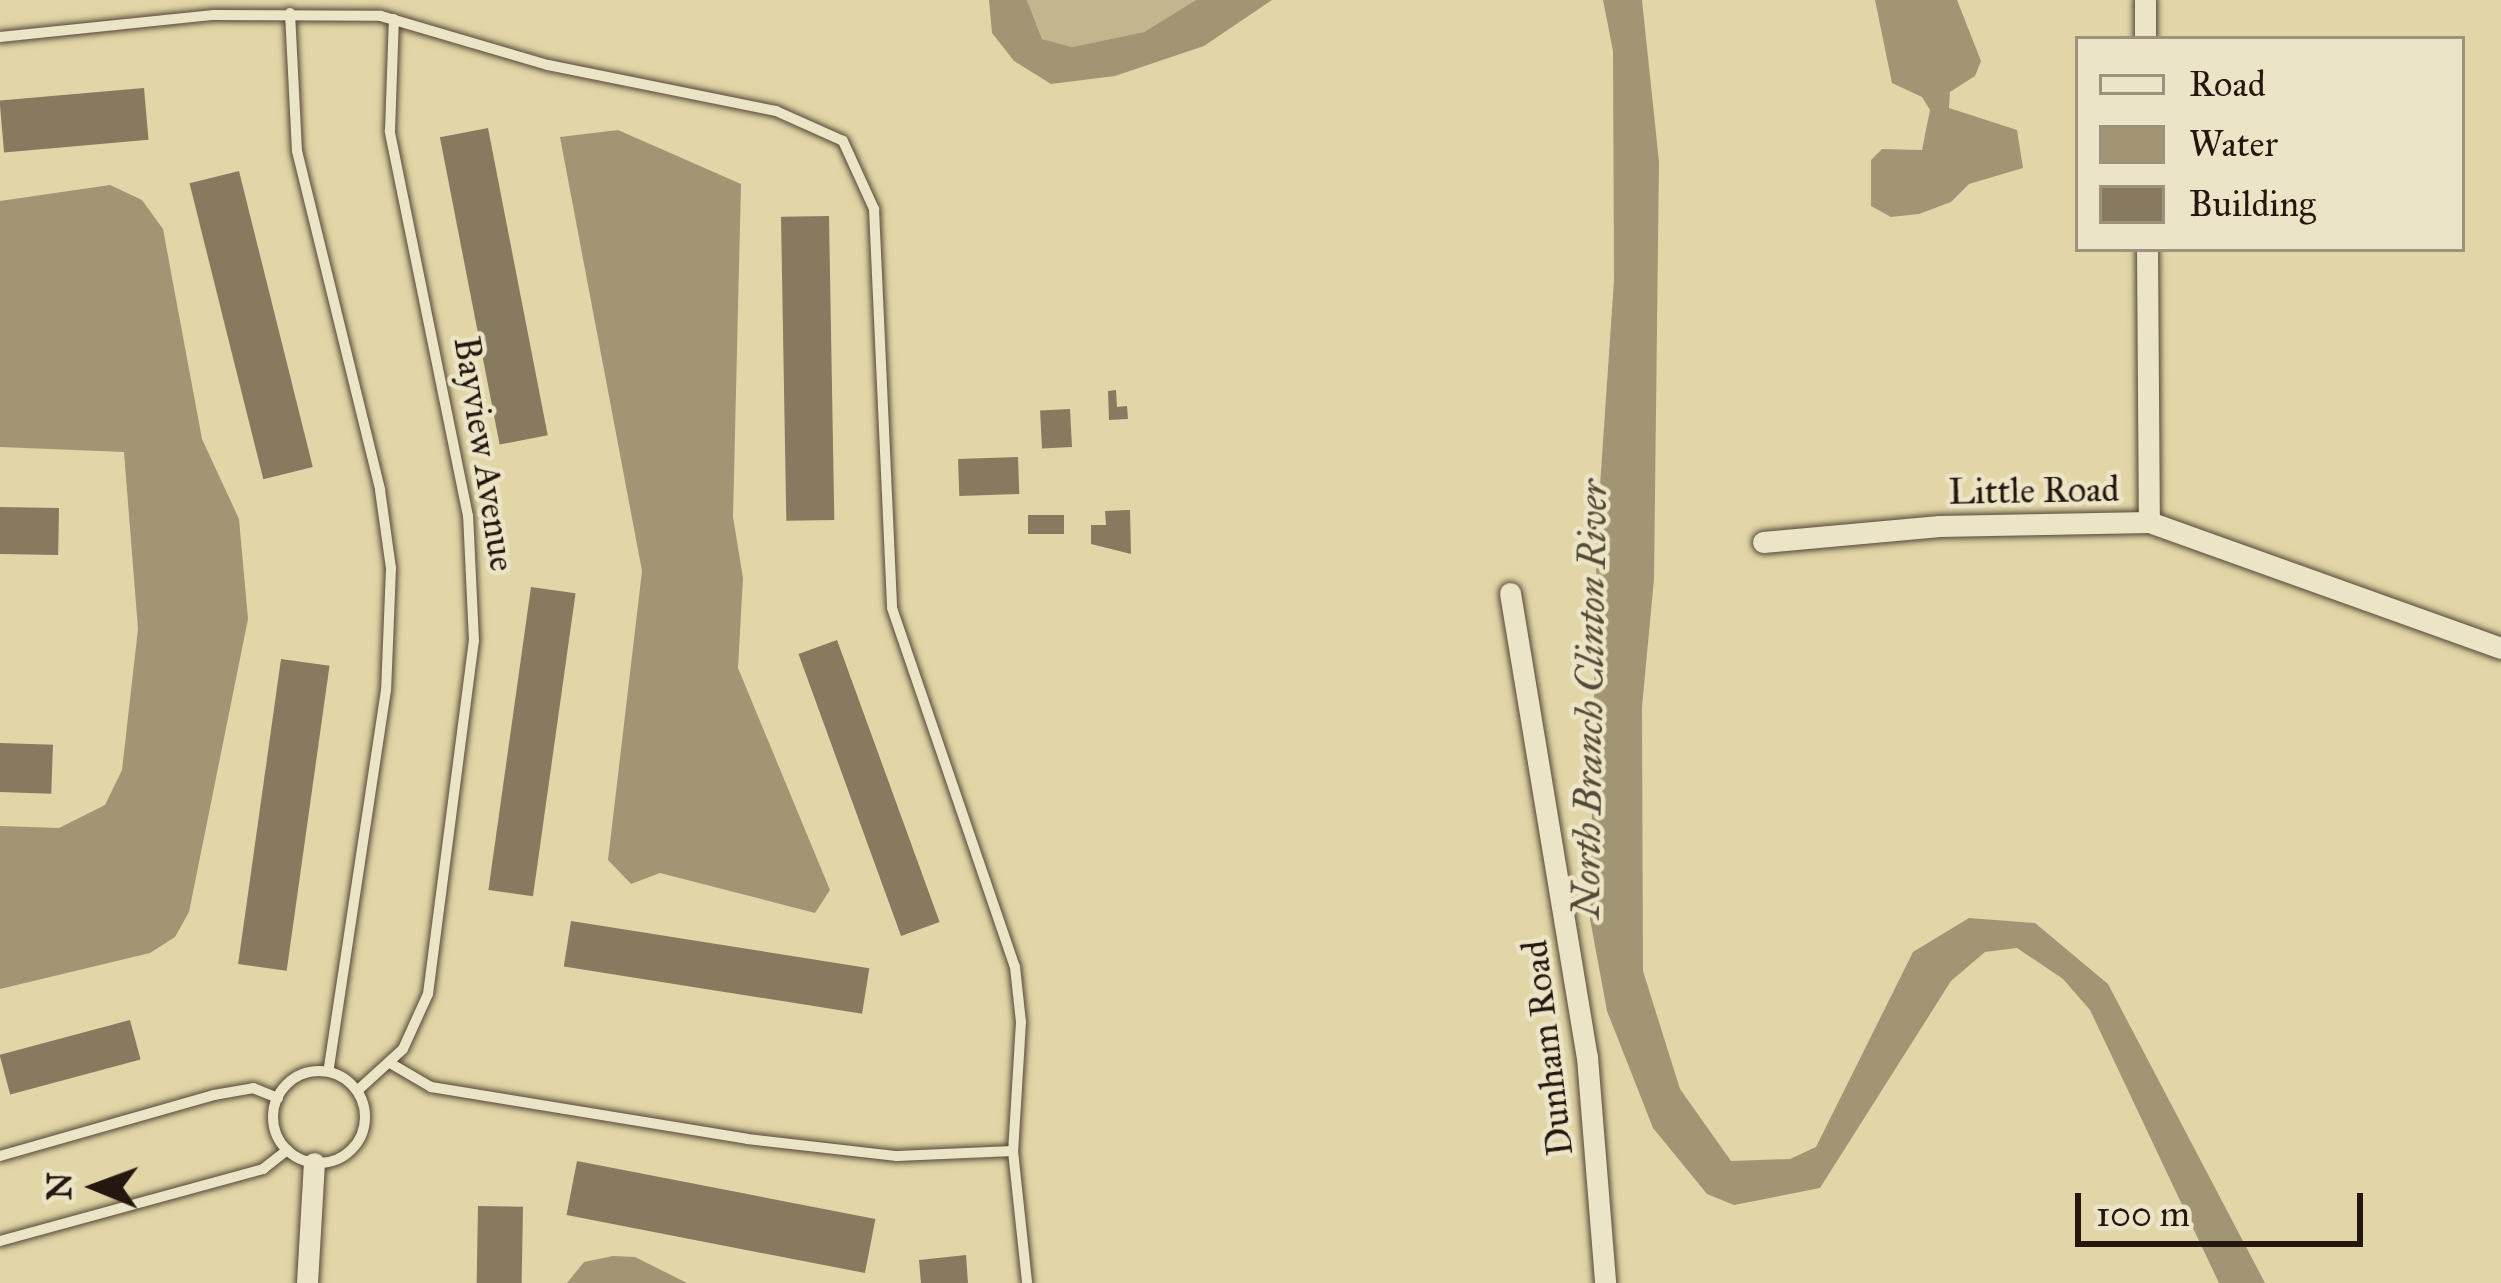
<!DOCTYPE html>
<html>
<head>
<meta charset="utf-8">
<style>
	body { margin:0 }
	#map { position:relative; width:2501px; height:1283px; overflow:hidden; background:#e2d6a8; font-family:"IM FELL Great Primer",serif }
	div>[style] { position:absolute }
	.green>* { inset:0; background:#c2b68e }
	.water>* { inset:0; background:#a29574 }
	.building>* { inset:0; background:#877a5f; transform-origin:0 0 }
	.roads { filter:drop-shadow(0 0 3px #544735) drop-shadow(0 0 3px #544735) }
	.service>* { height:10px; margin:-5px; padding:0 5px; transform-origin:5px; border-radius:5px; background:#ece4c6 }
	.service>.ring { margin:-5px; padding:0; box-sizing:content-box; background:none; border:10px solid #ece4c6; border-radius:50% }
	.minor>* { height:21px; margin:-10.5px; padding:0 10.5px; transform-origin:10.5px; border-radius:10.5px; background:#ece4c6 }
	span { translate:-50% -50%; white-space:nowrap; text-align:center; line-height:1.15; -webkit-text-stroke:9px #ece4c6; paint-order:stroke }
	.street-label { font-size:36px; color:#25170f }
	.water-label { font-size:39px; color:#574937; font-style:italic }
	.legend { position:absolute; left:2075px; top:36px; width:390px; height:216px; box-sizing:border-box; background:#ece4c6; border:3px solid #9c927d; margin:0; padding:15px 21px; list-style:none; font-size:36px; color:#25170f }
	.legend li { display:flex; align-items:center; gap:24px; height:60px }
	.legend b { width:60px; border:3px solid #9c927d }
	.north { position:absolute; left:36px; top:1127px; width:120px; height:120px; -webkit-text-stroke:9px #ece4c6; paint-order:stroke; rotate:271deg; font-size:33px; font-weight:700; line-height:48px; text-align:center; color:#25170f }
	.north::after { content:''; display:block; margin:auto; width:42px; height:54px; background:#25170f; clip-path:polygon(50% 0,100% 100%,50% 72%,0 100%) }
	.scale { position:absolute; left:2075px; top:1193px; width:288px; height:54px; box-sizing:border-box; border:6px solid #25170f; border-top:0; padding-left:15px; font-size:36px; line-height:42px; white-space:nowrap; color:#25170f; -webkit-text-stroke:9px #ece4c6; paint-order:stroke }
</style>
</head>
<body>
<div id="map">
	<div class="green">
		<i style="clip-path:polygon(1027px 0,1196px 0,1144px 32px,1072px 47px,1042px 39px)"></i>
	</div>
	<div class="water">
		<i style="clip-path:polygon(989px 0,1027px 0,1042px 39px,1072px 47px,1144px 32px,1196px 0,1272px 0,1204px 46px,1115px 76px,1051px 84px,1014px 61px,992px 33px)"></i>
		<i style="clip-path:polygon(1603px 0,1642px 0,1659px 162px,1654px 579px,1642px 707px,1643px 971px,1680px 1089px,1731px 1161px,1790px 1159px,1816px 1147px,1913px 952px,1969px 918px,2035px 923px,2108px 984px,2265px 1283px,2219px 1283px,2090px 1010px,2063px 979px,2017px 948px,1985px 952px,1951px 981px,1820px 1188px,1734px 1205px,1707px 1194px,1653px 1128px,1607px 1011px,1590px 919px,1597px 530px,1614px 280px,1613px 51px)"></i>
		<i style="clip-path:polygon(1875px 0,1957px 0,1981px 61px,1975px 76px,1950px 92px,1949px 108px,2017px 130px,2023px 168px,1969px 184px,1951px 202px,1919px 214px,1891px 217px,1871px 206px,1871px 160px,1882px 149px,1922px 150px,1930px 110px,1922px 97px,1892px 83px)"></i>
		<i style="clip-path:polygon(618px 130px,741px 184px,733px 517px,743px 578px,738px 668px,830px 890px,815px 913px,660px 873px,631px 884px,608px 860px,642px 571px,560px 137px)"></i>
		<i style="clip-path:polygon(110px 185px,142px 200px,163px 229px,202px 439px,239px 519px,248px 619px,189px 912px,175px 937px,150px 953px,0 989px,0 826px,59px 828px,105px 805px,122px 770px,138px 629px,124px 452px,0 447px,0 201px)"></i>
		<i style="clip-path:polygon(613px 1256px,635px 1257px,687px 1283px,567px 1283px,584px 1262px)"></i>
	</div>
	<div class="building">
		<i style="left:144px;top:88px;width:52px;height:145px;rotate:85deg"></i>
		<i style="left:488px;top:128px;width:313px;height:49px;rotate:79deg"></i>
		<i style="left:239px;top:171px;width:305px;height:51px;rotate:76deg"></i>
		<i style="left:829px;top:216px;width:304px;height:48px;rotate:89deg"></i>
		<i style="clip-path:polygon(1116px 390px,1117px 407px,1127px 406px,1128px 419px,1109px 420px,1108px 391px)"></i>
		<i style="left:1070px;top:409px;width:38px;height:30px;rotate:87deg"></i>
		<i style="left:1018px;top:457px;width:37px;height:60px;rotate:88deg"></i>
		<i style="left:0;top:507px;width:59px;height:47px;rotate:1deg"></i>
		<i style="clip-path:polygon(1130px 510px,1131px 554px,1091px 544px,1091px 525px,1106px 525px,1105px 511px)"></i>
		<i style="left:1064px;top:515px;width:19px;height:36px;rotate:90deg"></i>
		<i style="left:531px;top:587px;width:45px;height:306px;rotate:8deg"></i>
		<i style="left:837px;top:640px;width:300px;height:41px;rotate:70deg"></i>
		<i style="left:281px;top:659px;width:49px;height:308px;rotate:8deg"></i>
		<i style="left:0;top:743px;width:53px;height:49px;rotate:2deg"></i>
		<i style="left:571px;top:921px;width:302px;height:46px;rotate:9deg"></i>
		<i style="left:130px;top:1020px;width:41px;height:135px;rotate:75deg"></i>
		<i style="left:577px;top:1161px;width:304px;height:55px;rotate:11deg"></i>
		<i style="left:478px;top:1206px;width:45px;height:77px;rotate:1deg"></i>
		<i style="clip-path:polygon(966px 1255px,968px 1283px,921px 1283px,919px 1260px)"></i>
	</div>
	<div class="roads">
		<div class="service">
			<i style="left:290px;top:13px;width:138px;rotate:87.1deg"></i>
			<i style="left:297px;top:151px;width:349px;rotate:76.2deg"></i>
			<i style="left:380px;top:490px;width:79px;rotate:82deg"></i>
			<i style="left:391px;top:568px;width:122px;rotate:92.3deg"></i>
			<i style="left:386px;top:690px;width:386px;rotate:98.6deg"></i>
			<i style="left:0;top:37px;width:215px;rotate:-5.9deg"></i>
			<i style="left:214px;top:15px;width:167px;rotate:0.3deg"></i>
			<i style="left:381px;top:16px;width:174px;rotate:16.4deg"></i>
			<i style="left:548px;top:65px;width:233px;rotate:11.4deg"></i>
			<i style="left:776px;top:111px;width:73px;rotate:24.1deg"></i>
			<i style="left:843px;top:141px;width:75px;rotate:65.5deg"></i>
			<i style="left:874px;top:209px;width:399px;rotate:87.4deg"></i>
			<i style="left:892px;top:608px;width:379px;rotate:71.1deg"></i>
			<i style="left:1015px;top:967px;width:55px;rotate:83.8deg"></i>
			<i style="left:1021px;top:1022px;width:129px;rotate:93.5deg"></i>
			<i style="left:390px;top:1063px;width:48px;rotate:30.3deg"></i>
			<i style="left:431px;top:1087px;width:320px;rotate:9.3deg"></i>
			<i style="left:747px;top:1139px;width:151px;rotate:6.5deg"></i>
			<i style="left:897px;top:1156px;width:116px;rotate:-2.5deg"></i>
			<i style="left:1013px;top:1151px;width:133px;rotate:83.9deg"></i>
			<i class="ring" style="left:273px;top:1071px;width:82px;height:82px"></i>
			<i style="left:357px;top:1091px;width:62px;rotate:-42.4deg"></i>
			<i style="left:403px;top:1049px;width:60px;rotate:-65.6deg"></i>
			<i style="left:428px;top:994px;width:356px;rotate:-82.6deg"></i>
			<i style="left:474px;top:641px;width:125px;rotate:-92.7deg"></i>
			<i style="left:468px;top:516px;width:393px;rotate:-101.5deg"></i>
			<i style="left:390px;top:131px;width:112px;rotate:-88deg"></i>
			<i style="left:0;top:1156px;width:223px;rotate:-15.9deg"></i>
			<i style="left:214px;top:1095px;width:40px;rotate:-10deg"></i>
			<i style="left:253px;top:1088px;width:27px;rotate:22deg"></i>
			<i style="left:0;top:1241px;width:273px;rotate:-15.3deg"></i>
			<i style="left:263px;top:1169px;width:31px;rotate:-38deg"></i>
		</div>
		<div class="minor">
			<i style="left:2145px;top:0;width:39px;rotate:90deg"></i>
			<i style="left:2147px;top:249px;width:273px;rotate:89.6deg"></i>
			<i style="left:1763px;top:542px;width:177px;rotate:-5.2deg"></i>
			<i style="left:1939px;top:526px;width:210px;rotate:-1.1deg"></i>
			<i style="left:2149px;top:522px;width:374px;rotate:19.7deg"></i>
			<i style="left:1510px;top:593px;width:470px;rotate:80.6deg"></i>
			<i style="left:1587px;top:1057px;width:227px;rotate:85.4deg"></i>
			<i style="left:307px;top:1283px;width:120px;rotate:-86.7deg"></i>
		</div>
	</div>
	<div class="street-label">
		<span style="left:484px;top:454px;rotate:81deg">Bayview Avenue</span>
		<span style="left:2034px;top:491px;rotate:-1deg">Little Road</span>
		<span style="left:1548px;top:1048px;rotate:-97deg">Dunham Road</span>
	</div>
	<div class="water-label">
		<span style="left:1590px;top:699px;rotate:-89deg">North Branch Clinton River</span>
	</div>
	<ul class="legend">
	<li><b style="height:15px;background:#ece4c6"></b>Road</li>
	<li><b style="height:33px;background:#a29574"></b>Water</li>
	<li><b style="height:33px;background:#877a5f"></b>Building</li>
	</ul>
	<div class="north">N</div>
	<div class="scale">100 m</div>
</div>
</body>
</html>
